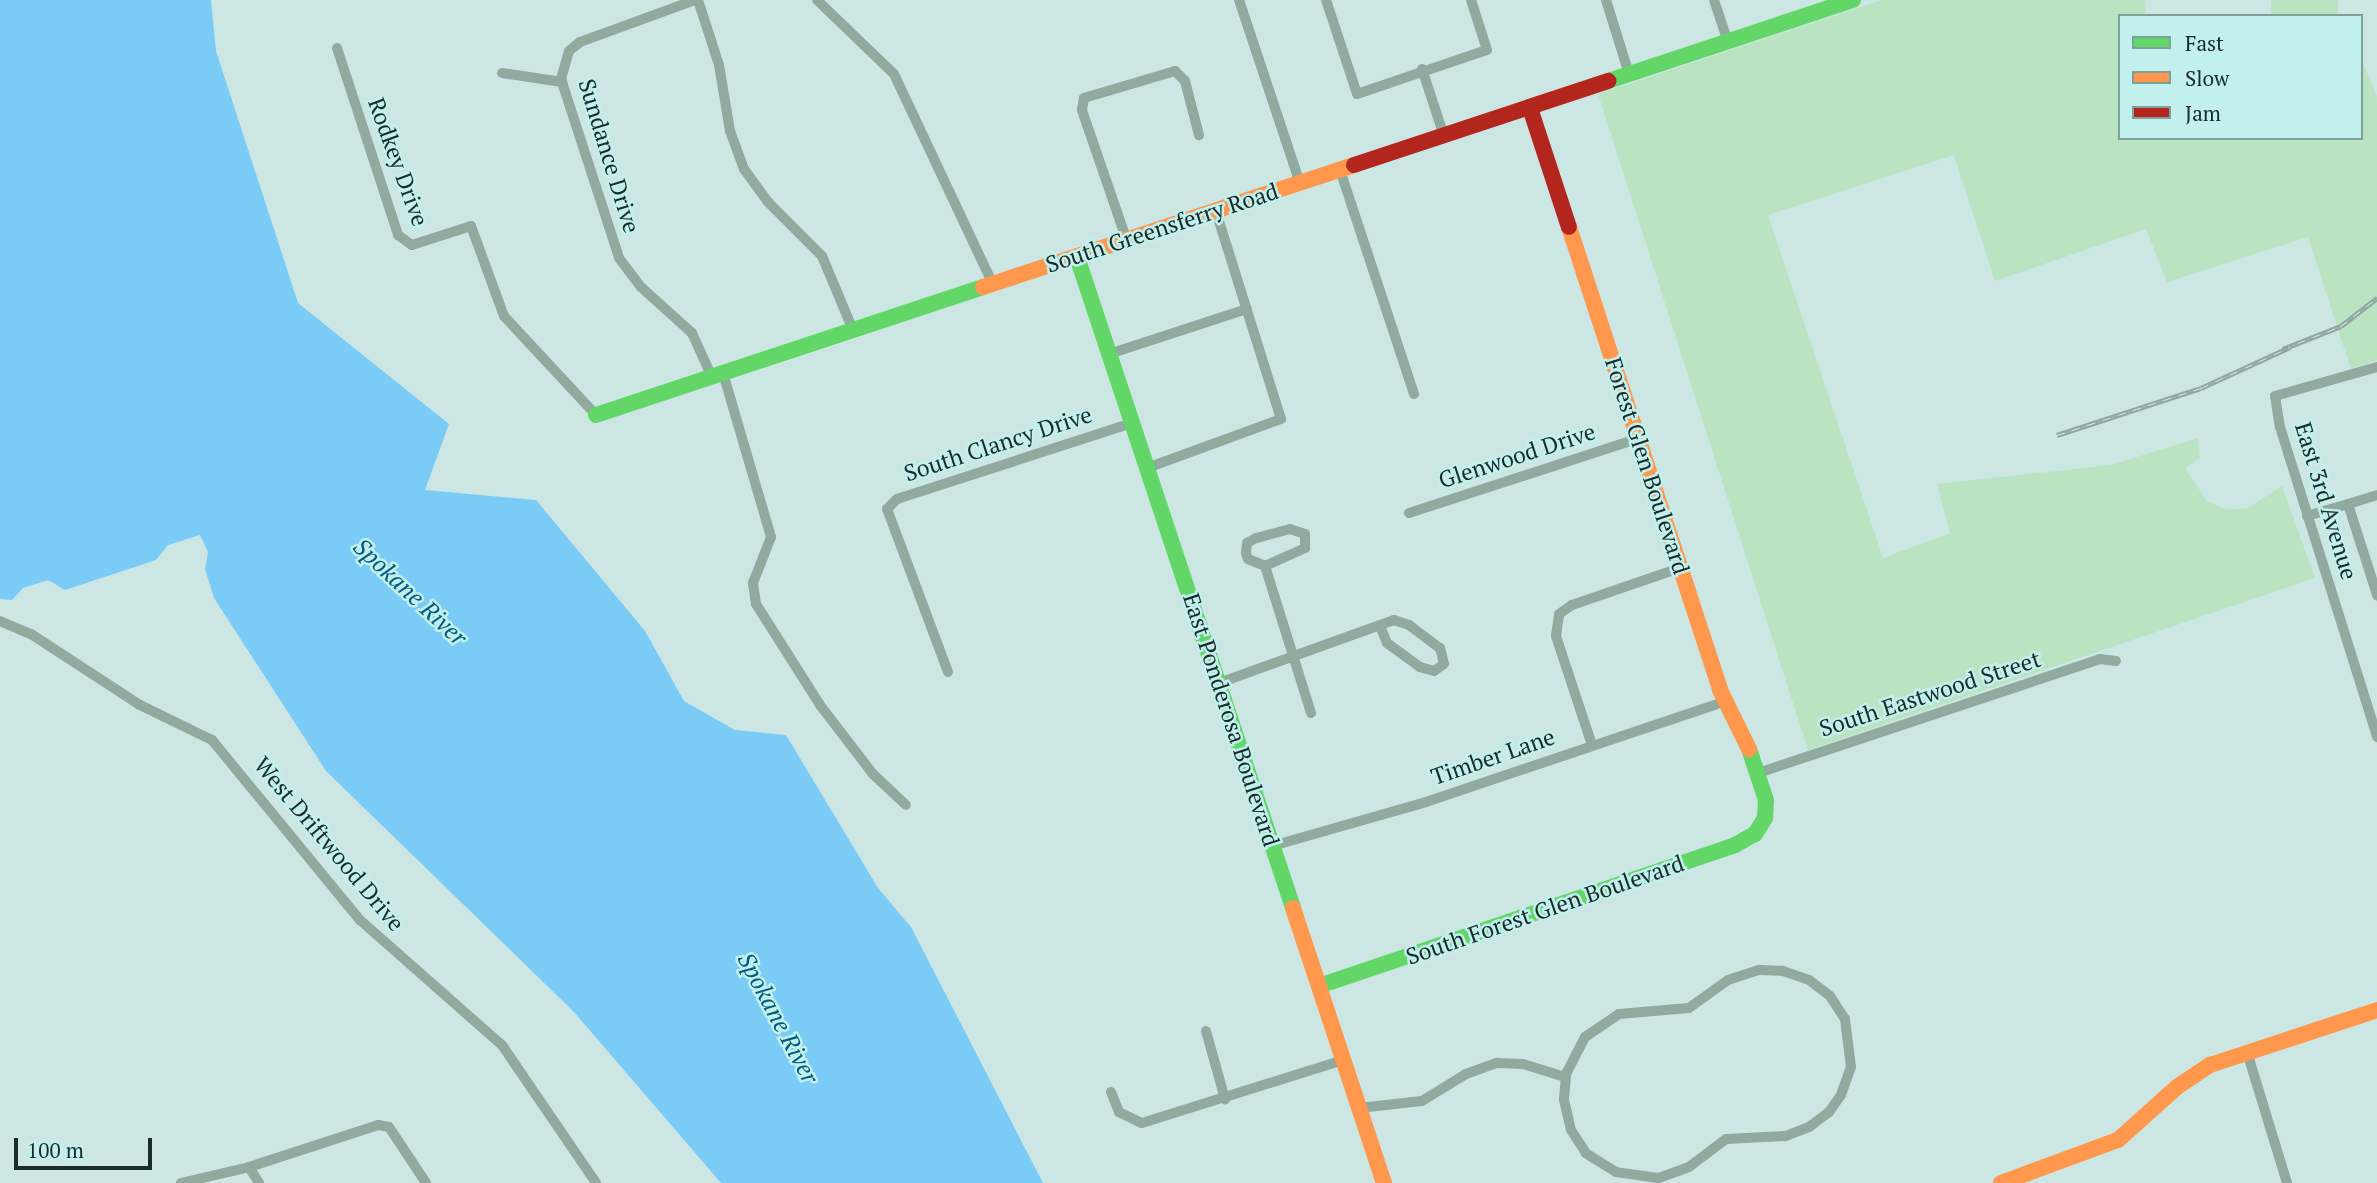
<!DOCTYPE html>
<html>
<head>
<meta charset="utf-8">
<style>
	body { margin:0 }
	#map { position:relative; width:2377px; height:1183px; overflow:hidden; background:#cce6e4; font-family:"PT Serif",serif }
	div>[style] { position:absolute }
	.green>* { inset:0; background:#bae3c2; transform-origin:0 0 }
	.water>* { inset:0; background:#7accf6 }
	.street>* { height:10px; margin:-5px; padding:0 5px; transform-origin:5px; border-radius:5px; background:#90aaa0 }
	.fast>* { height:16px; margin:-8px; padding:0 8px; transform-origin:8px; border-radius:8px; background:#63d668 }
	.slow>* { height:16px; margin:-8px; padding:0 8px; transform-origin:8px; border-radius:8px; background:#ff974d }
	.jam>* { height:16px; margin:-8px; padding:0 8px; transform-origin:8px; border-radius:8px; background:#b3261e }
	.rail>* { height:5px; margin-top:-2.5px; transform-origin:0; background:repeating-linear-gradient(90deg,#c2f0ec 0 8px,#90a5a0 0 16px); box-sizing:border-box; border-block:2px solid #90a5a0 }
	span { translate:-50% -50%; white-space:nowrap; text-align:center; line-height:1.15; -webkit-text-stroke:5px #c2f0ec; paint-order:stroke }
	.street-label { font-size:23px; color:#192b2a }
	.water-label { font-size:24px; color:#045b82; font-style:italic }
	.legend { position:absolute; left:2118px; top:14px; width:245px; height:126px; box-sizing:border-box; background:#c2f0ec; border:2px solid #7ea19e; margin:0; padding:9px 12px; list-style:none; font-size:21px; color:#192b2a }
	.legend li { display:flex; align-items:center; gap:14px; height:35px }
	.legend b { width:35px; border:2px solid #7ea19e }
	.scale { position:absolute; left:14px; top:1138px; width:138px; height:32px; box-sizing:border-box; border:4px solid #192b2a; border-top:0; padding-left:9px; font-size:21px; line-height:24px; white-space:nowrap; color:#192b2a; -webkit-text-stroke:5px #c2f0ec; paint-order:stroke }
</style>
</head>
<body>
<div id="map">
	<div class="green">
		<i style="clip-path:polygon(1882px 0,2145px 0,2146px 16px,2120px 16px,2120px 138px,2361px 138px,2361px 58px,2377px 97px,2377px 360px,2351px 369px,2308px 237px,2167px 282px,2146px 229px,1995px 281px,1954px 155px,1768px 215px,1883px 558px,1950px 533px,1937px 484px,2111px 465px,2198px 438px,2200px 458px,2185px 468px,2207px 501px,2227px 510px,2248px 508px,2282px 486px,2315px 578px,1808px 750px,1598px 94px)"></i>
		<i style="left:2271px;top:0;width:67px;height:16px"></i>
	</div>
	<div class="water">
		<i style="clip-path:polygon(0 0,211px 0,216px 51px,298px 303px,449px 424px,425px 490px,536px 500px,645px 631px,684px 701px,735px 730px,786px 735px,878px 888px,911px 927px,1043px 1183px,721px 1183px,574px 1012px,326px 771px,214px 598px,205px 569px,208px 552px,200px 535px,168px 545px,156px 560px,65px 590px,48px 580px,23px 588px,12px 600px,0 599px)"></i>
	</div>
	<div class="street">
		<i style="left:695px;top:0;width:122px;rotate:159.9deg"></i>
		<i style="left:580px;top:42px;width:14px;rotate:141deg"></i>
		<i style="left:569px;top:51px;width:29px;rotate:106deg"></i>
		<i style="left:561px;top:79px;width:188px;rotate:72deg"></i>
		<i style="left:619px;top:258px;width:36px;rotate:53deg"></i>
		<i style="left:641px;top:287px;width:69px;rotate:42deg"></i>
		<i style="left:692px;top:333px;width:48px;rotate:65.6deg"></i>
		<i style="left:698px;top:0;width:68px;rotate:72.1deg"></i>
		<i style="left:719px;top:65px;width:67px;rotate:80.5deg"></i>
		<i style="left:730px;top:131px;width:40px;rotate:69.8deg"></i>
		<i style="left:744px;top:169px;width:41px;rotate:54deg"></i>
		<i style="left:768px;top:202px;width:76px;rotate:45deg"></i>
		<i style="left:822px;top:256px;width:80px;rotate:67.3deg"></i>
		<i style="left:817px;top:0;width:107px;rotate:43.9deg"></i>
		<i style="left:894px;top:74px;width:232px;rotate:64.8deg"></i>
		<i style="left:1239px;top:0;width:193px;rotate:71.6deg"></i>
		<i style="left:1326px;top:0;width:99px;rotate:71.7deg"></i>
		<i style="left:1357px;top:94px;width:137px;rotate:-18.7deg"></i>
		<i style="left:1487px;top:50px;width:52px;rotate:-107.7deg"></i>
		<i style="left:1606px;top:0;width:77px;rotate:72.7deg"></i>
		<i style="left:1714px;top:0;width:44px;rotate:71.6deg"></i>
		<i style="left:337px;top:48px;width:197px;rotate:71.9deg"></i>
		<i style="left:398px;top:235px;width:17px;rotate:36deg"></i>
		<i style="left:412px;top:245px;width:62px;rotate:-17.9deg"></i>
		<i style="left:471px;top:226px;width:96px;rotate:69.9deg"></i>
		<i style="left:504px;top:316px;width:135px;rotate:47.1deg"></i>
		<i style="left:1422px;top:69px;width:71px;rotate:71.8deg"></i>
		<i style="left:502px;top:73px;width:61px;rotate:8.5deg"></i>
		<i style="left:1340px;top:170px;width:236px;rotate:71.7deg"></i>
		<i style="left:1127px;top:241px;width:139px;rotate:-109deg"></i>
		<i style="left:1082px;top:110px;width:12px;rotate:-81deg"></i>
		<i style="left:1084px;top:98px;width:95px;rotate:-16.5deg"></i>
		<i style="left:1175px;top:71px;width:14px;rotate:45deg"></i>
		<i style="left:1185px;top:81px;width:56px;rotate:75.5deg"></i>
		<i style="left:1109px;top:354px;width:145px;rotate:-18.1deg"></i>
		<i style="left:2377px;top:367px;width:106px;rotate:164.1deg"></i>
		<i style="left:2275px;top:396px;width:31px;rotate:81deg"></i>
		<i style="left:2280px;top:427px;width:325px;rotate:72.6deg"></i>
		<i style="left:723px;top:373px;width:171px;rotate:73.7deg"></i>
		<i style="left:771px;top:537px;width:49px;rotate:111.4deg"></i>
		<i style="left:753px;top:583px;width:21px;rotate:82deg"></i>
		<i style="left:756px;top:604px;width:120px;rotate:57.6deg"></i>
		<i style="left:820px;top:705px;width:87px;rotate:52.5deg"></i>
		<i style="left:873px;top:774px;width:45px;rotate:43.2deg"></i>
		<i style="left:1147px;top:468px;width:143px;rotate:-20.1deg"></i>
		<i style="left:1281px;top:419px;width:218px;rotate:-107.4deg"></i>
		<i style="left:2348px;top:504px;width:30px;rotate:-17deg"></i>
		<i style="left:1409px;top:513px;width:240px;rotate:-18deg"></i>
		<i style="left:2307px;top:516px;width:43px;rotate:-16.3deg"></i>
		<i style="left:2348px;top:504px;width:96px;rotate:72.3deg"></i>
		<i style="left:1265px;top:566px;width:44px;rotate:-24.2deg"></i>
		<i style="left:1305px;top:548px;width:14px;rotate:-90deg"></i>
		<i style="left:1305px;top:534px;width:16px;rotate:-162deg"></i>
		<i style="left:1290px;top:529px;width:35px;rotate:165deg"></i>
		<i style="left:1256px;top:538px;width:10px;rotate:151deg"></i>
		<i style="left:1247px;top:543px;width:10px;rotate:96deg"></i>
		<i style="left:1246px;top:553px;width:6px;rotate:72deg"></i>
		<i style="left:1248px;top:559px;width:18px;rotate:22deg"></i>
		<i style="left:1265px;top:566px;width:154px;rotate:72.6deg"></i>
		<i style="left:0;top:621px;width:34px;rotate:23deg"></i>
		<i style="left:31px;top:634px;width:130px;rotate:33.1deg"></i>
		<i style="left:140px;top:705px;width:80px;rotate:25.9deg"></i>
		<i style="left:212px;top:740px;width:233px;rotate:50.6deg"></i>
		<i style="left:360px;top:920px;width:189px;rotate:41.4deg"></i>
		<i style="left:502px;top:1045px;width:167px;rotate:55.7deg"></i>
		<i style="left:948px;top:672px;width:174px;rotate:-110.5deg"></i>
		<i style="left:887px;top:509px;width:14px;rotate:-45deg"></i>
		<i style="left:897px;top:499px;width:247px;rotate:-17.9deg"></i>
		<i style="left:1219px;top:683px;width:186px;rotate:-19.8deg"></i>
		<i style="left:1394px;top:620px;width:16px;rotate:18deg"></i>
		<i style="left:1409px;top:625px;width:39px;rotate:37deg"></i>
		<i style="left:1440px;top:648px;width:16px;rotate:76deg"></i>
		<i style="left:1444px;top:664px;width:12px;rotate:145deg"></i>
		<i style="left:1434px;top:671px;width:15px;rotate:-164deg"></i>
		<i style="left:1420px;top:667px;width:41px;rotate:-144deg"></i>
		<i style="left:1387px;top:643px;width:18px;rotate:-112deg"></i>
		<i style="left:1592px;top:745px;width:115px;rotate:-108.3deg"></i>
		<i style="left:1556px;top:636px;width:22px;rotate:-82deg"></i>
		<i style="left:1559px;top:614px;width:16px;rotate:-35deg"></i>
		<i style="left:1572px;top:605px;width:114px;rotate:-18.9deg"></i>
		<i style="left:1758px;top:773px;width:360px;rotate:-18.4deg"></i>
		<i style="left:2100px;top:659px;width:16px;rotate:7deg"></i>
		<i style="left:1272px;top:846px;width:160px;rotate:-15.9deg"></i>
		<i style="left:1426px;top:802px;width:317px;rotate:-18.6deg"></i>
		<i style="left:1759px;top:970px;width:24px;rotate:2deg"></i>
		<i style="left:1783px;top:971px;width:28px;rotate:19deg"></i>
		<i style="left:1809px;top:980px;width:26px;rotate:37deg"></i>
		<i style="left:1830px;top:996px;width:27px;rotate:57deg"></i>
		<i style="left:1845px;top:1019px;width:48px;rotate:82.9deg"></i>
		<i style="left:1851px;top:1067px;width:30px;rotate:110deg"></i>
		<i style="left:1841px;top:1095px;width:21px;rotate:125deg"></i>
		<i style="left:1829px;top:1112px;width:25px;rotate:143deg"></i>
		<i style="left:1809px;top:1127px;width:26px;rotate:159deg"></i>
		<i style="left:1785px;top:1136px;width:59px;rotate:177.1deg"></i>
		<i style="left:1726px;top:1139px;width:46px;rotate:142.9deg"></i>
		<i style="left:1689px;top:1167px;width:33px;rotate:160deg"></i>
		<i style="left:1658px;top:1178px;width:42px;rotate:-171.9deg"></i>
		<i style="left:1616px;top:1172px;width:36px;rotate:-148deg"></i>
		<i style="left:1586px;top:1153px;width:27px;rotate:-123deg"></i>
		<i style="left:1571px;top:1130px;width:32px;rotate:-103deg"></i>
		<i style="left:1564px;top:1099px;width:25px;rotate:-85deg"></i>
		<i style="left:1566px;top:1074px;width:42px;rotate:-62.8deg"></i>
		<i style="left:1585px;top:1037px;width:41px;rotate:-34.1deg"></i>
		<i style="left:1619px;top:1014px;width:70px;rotate:-4.9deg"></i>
		<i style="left:1689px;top:1008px;width:48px;rotate:-35.7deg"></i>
		<i style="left:1728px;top:980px;width:33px;rotate:-18deg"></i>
		<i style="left:1206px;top:1031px;width:71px;rotate:74.4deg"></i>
		<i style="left:2247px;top:1052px;width:137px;rotate:73deg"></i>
		<i style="left:1111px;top:1092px;width:22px;rotate:68deg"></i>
		<i style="left:1119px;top:1112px;width:25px;rotate:26deg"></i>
		<i style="left:1142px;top:1123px;width:211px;rotate:-17.4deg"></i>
		<i style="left:1359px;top:1108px;width:63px;rotate:-6.3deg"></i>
		<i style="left:1422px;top:1101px;width:52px;rotate:-31.5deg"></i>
		<i style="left:1466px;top:1074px;width:33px;rotate:-20deg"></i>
		<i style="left:1497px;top:1063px;width:26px;rotate:2deg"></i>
		<i style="left:1523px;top:1064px;width:44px;rotate:17.2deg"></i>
		<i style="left:249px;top:1167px;width:19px;rotate:58deg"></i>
		<i style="left:181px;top:1183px;width:70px;rotate:-13.2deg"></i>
		<i style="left:249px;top:1167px;width:136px;rotate:-18deg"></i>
		<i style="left:378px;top:1125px;width:11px;rotate:10deg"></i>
		<i style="left:389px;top:1127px;width:67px;rotate:56.5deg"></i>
	</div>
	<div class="fast">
		<i style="left:1608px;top:81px;width:258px;rotate:-18.3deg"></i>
		<i style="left:1077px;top:257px;width:686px;rotate:71.64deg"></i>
		<i style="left:596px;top:415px;width:408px;rotate:-18.3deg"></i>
		<i style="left:1319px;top:986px;width:439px;rotate:-18.7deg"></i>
		<i style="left:1735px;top:845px;width:23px;rotate:-29deg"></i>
		<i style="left:1755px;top:834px;width:19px;rotate:-58deg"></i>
		<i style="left:1765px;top:818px;width:18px;rotate:-87deg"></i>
		<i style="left:1766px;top:800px;width:54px;rotate:-108.4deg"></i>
	</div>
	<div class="slow">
		<i style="left:1569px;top:227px;width:487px;rotate:71.9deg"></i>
		<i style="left:1720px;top:690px;width:66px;rotate:63.8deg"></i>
		<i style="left:983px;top:287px;width:391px;rotate:-18.2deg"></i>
		<i style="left:1293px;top:908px;width:290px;rotate:71.7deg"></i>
		<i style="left:2001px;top:1183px;width:125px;rotate:-20.2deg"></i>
		<i style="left:2118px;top:1140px;width:79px;rotate:-41.9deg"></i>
		<i style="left:2177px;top:1087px;width:40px;rotate:-34deg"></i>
		<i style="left:2210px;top:1065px;width:176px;rotate:-18.2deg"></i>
	</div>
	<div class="jam">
		<i style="left:1530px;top:108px;width:125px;rotate:71.9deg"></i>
		<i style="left:1354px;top:165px;width:268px;rotate:-18.3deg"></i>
	</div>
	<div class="rail">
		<i style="left:2283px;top:349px;width:62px;rotate:-21.6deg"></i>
		<i style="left:2341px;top:326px;width:46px;rotate:-37.9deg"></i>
		<i style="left:2057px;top:435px;width:151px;rotate:-18.1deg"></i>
		<i style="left:2201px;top:388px;width:98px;rotate:-24.7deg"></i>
	</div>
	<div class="street-label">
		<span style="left:609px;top:156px;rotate:73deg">Sundance Drive</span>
		<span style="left:398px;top:162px;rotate:70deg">Rodkey Drive</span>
		<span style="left:1162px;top:228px;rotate:-18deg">South Greensferry Road</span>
		<span style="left:998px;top:444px;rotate:-18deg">South Clancy Drive</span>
		<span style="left:1517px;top:456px;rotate:-18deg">Glenwood Drive</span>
		<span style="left:1647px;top:466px;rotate:72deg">Forest Glen Boulevard</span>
		<span style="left:2326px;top:501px;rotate:73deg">East 3rd Avenue</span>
		<span style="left:1930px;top:694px;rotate:-18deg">South Eastwood Street</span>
		<span style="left:1231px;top:720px;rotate:72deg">East Ponderosa Boulevard</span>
		<span style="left:1493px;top:757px;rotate:-19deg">Timber Lane</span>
		<span style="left:329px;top:844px;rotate:50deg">West Driftwood Drive</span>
		<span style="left:1545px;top:910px;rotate:-19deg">South Forest Glen Boulevard</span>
	</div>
	<div class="water-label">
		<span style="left:410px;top:592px;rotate:43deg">Spokane River</span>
		<span style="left:778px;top:1018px;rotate:62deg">Spokane River</span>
	</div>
	<ul class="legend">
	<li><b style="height:9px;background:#63d668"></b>Fast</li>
	<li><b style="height:9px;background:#ff974d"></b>Slow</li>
	<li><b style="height:9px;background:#b3261e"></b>Jam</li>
	</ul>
	<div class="scale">100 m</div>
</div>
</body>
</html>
